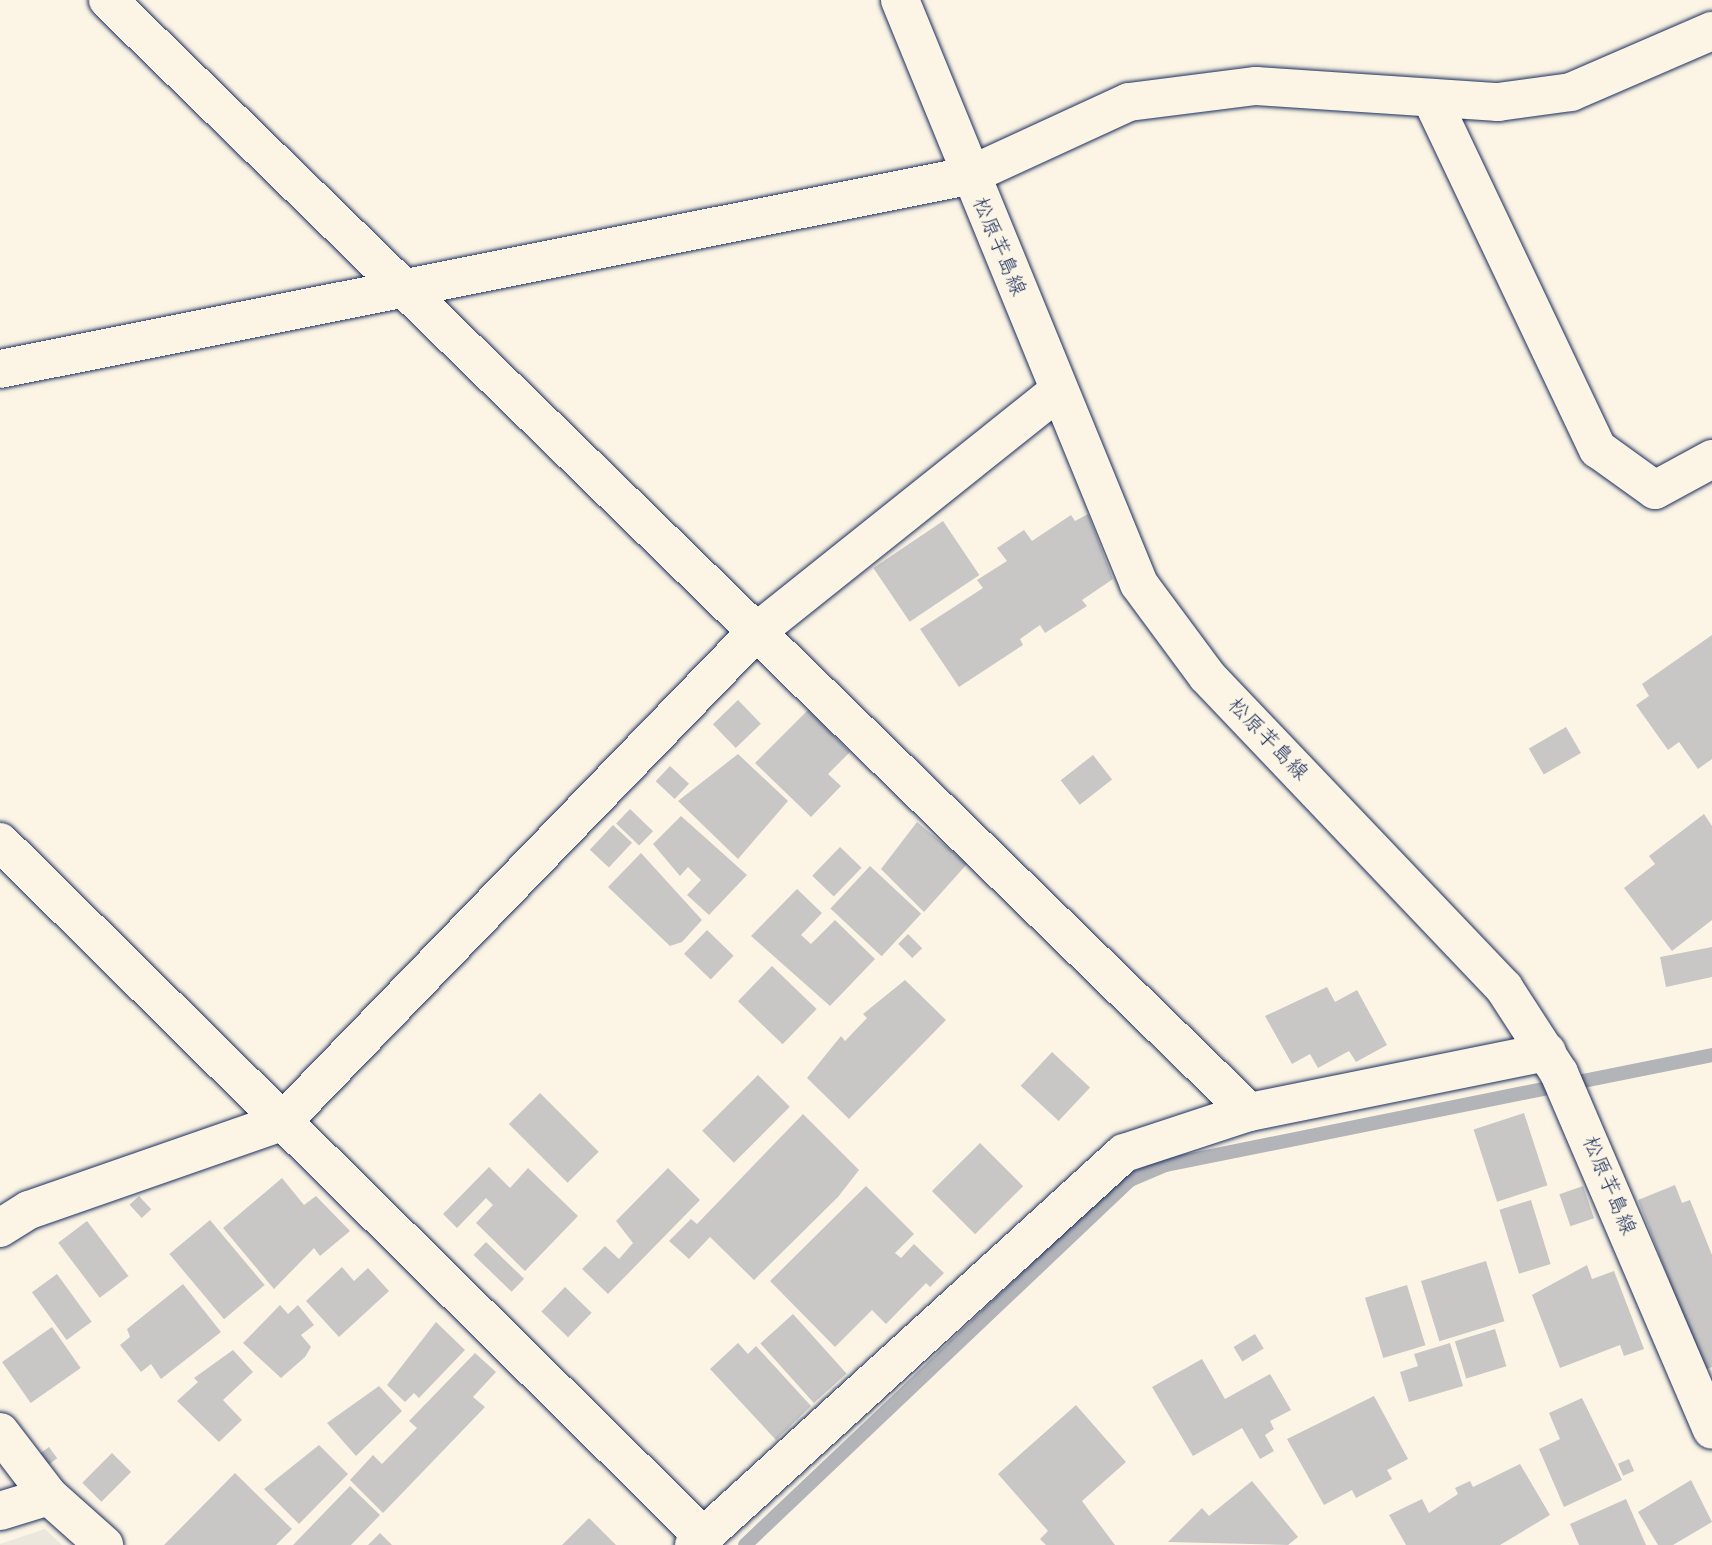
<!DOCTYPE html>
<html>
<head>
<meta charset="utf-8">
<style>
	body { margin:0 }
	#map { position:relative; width:1712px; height:1545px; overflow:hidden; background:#fcf5e5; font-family:Kalam,"Klee One",sans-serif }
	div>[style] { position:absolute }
	.built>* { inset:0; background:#ece7dc }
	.stream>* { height:14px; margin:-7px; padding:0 7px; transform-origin:7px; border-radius:7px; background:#b2b4b8 }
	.building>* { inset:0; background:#c8c7c6; transform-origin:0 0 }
	.roads { filter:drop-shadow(0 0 2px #1b2f5e) drop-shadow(0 0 2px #1b2f5e) }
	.street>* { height:38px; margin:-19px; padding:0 19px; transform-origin:19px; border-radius:19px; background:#fcf5e5 }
	.secondary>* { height:38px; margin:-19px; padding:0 19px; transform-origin:19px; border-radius:19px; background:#fcf5e5 }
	span { translate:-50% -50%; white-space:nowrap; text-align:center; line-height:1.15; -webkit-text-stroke:5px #fcf5e5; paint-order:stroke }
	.street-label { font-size:21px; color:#1b2f5e }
</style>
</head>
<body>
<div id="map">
	<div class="built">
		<i style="clip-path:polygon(45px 1529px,62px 1545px,0 1545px,0 1544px)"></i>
	</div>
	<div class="stream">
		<i style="left:745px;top:1545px;width:531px;rotate:-43.47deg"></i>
		<i style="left:1130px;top:1180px;width:39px;rotate:-23deg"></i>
		<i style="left:1166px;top:1165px;width:557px;rotate:-11.39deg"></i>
	</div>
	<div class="building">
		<i style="clip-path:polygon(1088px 514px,1113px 579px,1082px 600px,1087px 606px,1045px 633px,1040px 625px,1020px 639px,1023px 645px,959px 687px,920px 629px,983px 588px,977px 580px,1007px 561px,997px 548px,1024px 530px,1032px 541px,1071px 515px,1075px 521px)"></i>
		<i style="left:943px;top:521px;width:65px;height:84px;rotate:56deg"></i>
		<i style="clip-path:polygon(1712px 635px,1712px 759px,1698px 769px,1679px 742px,1668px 750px,1636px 705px,1649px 696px,1642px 684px)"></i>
		<i style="left:738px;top:700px;width:33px;height:35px;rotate:46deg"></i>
		<i style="clip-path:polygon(808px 710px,850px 752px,828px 774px,841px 786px,811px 817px,755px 763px)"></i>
		<i style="left:1566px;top:727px;width:30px;height:43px;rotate:60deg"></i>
		<i style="clip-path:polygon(738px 754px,788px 801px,738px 859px,678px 801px)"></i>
		<i style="left:1093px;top:755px;width:31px;height:41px;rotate:52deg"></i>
		<i style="left:670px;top:766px;width:26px;height:21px;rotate:43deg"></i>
		<i style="left:630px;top:809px;width:32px;height:20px;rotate:44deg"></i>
		<i style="clip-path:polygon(1704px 814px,1712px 826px,1712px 920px,1672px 951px,1624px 888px,1655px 864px,1649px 856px)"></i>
		<i style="clip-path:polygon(681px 816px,747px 875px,709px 915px,687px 895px,701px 880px,688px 867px,680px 876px,653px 844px)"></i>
		<i style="clip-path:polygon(917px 822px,967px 864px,924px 912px,881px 869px)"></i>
		<i style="left:613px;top:825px;width:26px;height:34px;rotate:43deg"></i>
		<i style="left:840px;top:847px;width:30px;height:40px;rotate:44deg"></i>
		<i style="clip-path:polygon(641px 853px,702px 920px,682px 942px,670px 946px,608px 887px)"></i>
		<i style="left:870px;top:866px;width:70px;height:58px;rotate:43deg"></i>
		<i style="clip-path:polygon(797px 889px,822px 913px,801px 935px,811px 944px,835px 920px,875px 959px,830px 1006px,751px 936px)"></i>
		<i style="left:707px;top:930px;width:37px;height:33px;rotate:44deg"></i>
		<i style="left:908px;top:934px;width:20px;height:14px;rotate:45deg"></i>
		<i style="clip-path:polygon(1712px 947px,1712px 977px,1666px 987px,1660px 957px)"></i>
		<i style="left:772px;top:966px;width:62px;height:49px;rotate:44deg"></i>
		<i style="clip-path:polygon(905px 980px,946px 1020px,849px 1119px,807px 1078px,841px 1036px,845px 1041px,867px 1018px,863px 1014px)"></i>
		<i style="clip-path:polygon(1327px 987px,1335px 1002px,1357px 990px,1387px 1045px,1356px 1062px,1349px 1051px,1318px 1068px,1310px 1054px,1292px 1064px,1265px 1016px)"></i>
		<i style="left:1052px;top:1052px;width:52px;height:46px;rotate:43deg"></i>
		<i style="left:758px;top:1075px;width:45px;height:79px;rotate:45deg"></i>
		<i style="left:540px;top:1093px;width:83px;height:44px;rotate:45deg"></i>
		<i style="left:1524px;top:1113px;width:76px;height:53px;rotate:72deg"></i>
		<i style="clip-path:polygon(803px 1114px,859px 1170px,838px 1197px,754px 1280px,710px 1237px,689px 1259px,669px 1241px,691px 1219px,697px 1224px)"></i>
		<i style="left:980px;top:1143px;width:61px;height:68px;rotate:45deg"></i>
		<i style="clip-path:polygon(489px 1167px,510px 1188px,528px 1168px,578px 1216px,525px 1271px,476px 1223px,493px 1205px,486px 1198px,457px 1228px,443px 1214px)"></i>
		<i style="clip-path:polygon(668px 1168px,700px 1200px,608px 1294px,582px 1269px,605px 1246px,619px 1259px,633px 1243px,616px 1221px)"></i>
		<i style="clip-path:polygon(282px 1178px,304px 1205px,316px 1196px,350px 1231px,320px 1256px,314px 1248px,274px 1289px,223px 1228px)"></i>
		<i style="clip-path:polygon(1675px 1185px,1682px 1203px,1690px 1200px,1712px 1255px,1712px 1367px,1704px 1370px,1638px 1200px)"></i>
		<i style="clip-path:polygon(866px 1186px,914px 1234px,895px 1253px,901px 1258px,914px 1244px,944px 1273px,930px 1287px,926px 1283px,886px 1324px,872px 1310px,835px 1347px,770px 1281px)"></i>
		<i style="left:1583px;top:1186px;width:34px;height:25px;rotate:71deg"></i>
		<i style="left:139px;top:1196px;width:18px;height:13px;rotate:47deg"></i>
		<i style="left:1531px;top:1200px;width:67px;height:33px;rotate:73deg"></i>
		<i style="left:210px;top:1220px;width:85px;height:53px;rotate:50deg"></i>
		<i style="left:87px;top:1221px;width:69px;height:36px;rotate:53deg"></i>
		<i style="left:486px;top:1242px;width:53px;height:18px;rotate:44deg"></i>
		<i style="left:1486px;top:1261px;width:63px;height:68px;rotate:73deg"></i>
		<i style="clip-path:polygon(1587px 1265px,1592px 1279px,1614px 1271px,1644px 1349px,1624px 1356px,1620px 1345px,1560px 1368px,1532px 1295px)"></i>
		<i style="clip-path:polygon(342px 1267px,354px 1281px,368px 1268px,389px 1291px,339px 1337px,306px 1301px)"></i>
		<i style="left:57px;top:1274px;width:59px;height:31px;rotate:54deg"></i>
		<i style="clip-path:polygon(183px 1284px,221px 1332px,161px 1379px,151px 1364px,141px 1372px,120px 1345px,130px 1337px,127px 1329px)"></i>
		<i style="left:1407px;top:1285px;width:63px;height:44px;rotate:73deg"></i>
		<i style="left:565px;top:1287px;width:37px;height:34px;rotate:44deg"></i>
		<i style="clip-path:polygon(280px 1305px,288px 1314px,298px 1305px,314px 1325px,301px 1335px,311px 1347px,305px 1357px,281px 1378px,243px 1343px)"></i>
		<i style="left:793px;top:1314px;width:80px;height:44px;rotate:48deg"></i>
		<i style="clip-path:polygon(436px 1322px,465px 1350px,419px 1398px,414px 1393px,405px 1402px,387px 1385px)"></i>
		<i style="left:52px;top:1327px;width:50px;height:61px;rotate:55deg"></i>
		<i style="left:1495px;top:1329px;width:39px;height:42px;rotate:73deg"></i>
		<i style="left:1255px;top:1334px;width:17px;height:25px;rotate:59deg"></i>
		<i style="clip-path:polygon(738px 1343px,748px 1354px,756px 1346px,811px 1406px,776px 1440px,710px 1369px)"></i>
		<i style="clip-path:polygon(1450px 1343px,1463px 1386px,1409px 1402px,1400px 1372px,1418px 1366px,1414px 1354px)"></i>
		<i style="clip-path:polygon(233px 1350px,253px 1372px,223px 1400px,242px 1420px,219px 1442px,177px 1401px,198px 1382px,194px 1378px)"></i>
		<i style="clip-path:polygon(475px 1353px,496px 1372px,473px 1397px,485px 1407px,383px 1513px,350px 1480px,373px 1455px,382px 1464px,417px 1428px,409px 1421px)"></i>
		<i style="clip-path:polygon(1202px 1359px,1225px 1399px,1270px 1374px,1291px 1410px,1270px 1421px,1274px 1429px,1265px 1435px,1274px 1451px,1260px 1459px,1242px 1428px,1193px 1456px,1152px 1387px)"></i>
		<i style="clip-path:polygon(379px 1386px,402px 1411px,356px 1456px,327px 1423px)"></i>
		<i style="clip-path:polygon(1374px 1396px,1408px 1459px,1387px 1470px,1392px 1479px,1356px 1498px,1352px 1490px,1324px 1505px,1287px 1439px)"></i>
		<i style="clip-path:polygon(1582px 1398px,1622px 1480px,1564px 1507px,1539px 1449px,1560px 1439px,1549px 1413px)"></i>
		<i style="clip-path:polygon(1076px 1405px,1126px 1462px,1082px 1501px,1115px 1545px,1046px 1545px,1040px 1539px,1048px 1531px,998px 1474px)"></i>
		<i style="clip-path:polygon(319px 1445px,348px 1474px,299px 1524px,264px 1489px)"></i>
		<i style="left:49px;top:1447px;width:14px;height:15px;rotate:54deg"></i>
		<i style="left:112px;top:1453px;width:27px;height:42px;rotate:45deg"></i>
		<i style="left:1629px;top:1459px;width:13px;height:12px;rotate:67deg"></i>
		<i style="clip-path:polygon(1520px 1464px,1550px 1515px,1500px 1545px,1406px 1545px,1389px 1515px,1422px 1499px,1429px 1513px,1458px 1494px,1455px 1488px,1470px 1481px,1473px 1487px)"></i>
		<i style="clip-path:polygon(235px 1473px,292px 1529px,276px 1545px,164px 1545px)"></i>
		<i style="clip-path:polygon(1691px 1480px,1712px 1522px,1673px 1545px,1658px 1545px,1638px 1512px)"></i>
		<i style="clip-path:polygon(1252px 1481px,1298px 1537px,1288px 1545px,1168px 1542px,1202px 1508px,1209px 1516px)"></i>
		<i style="clip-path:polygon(350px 1486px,380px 1515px,351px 1545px,293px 1545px)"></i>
		<i style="clip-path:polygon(1626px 1499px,1646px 1545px,1579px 1545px,1570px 1524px)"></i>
		<i style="clip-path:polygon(589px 1518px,616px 1545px,562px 1545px)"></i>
		<i style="clip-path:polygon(380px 1533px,392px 1545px,368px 1545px)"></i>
	</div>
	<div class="roads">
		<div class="street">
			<i style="left:108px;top:0;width:1593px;rotate:44.26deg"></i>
			<i style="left:1431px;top:98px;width:389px;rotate:64.6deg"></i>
			<i style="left:1598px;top:449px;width:70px;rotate:35.7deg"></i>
			<i style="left:1655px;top:490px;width:65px;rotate:-28.5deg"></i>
			<i style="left:0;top:1228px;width:34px;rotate:-32deg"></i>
			<i style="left:29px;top:1210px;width:268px;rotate:-19.2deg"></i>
			<i style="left:282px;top:1122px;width:680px;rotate:-45.95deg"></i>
			<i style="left:755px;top:633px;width:389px;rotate:-38.6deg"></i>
			<i style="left:0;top:1432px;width:81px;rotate:52.6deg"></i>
			<i style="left:0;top:1511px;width:51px;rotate:-17deg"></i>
			<i style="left:49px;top:1496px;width:74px;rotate:41.7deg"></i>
			<i style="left:694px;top:1545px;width:582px;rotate:-42.35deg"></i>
			<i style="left:1124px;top:1153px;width:132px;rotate:-18.2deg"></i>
			<i style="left:1249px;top:1112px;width:304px;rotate:-11.4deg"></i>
		</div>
		<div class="secondary">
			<i style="left:900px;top:0;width:631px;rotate:67.74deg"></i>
			<i style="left:1139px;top:584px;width:114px;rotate:53.5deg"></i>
			<i style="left:1207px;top:676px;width:431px;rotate:46.4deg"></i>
			<i style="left:1504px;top:988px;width:101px;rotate:57.1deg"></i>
			<i style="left:1559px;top:1073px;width:388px;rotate:66.8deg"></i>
			<i style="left:0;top:369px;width:987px;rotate:-11.28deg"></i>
			<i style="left:968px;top:176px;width:177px;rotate:-24.7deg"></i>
			<i style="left:1129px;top:102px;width:128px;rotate:-7.2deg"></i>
			<i style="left:1256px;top:86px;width:243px;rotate:3.8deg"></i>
			<i style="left:1498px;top:102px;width:74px;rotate:-7.8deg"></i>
			<i style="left:1571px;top:92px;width:154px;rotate:-23.4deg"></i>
			<i style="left:0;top:842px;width:988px;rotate:44.63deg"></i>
		</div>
	</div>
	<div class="street-label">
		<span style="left:998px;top:247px;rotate:67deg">松原芋島線</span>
		<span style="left:1267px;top:740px;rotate:46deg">松原芋島線</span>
		<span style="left:1608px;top:1186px;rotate:67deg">松原芋島線</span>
	</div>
</div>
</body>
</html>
